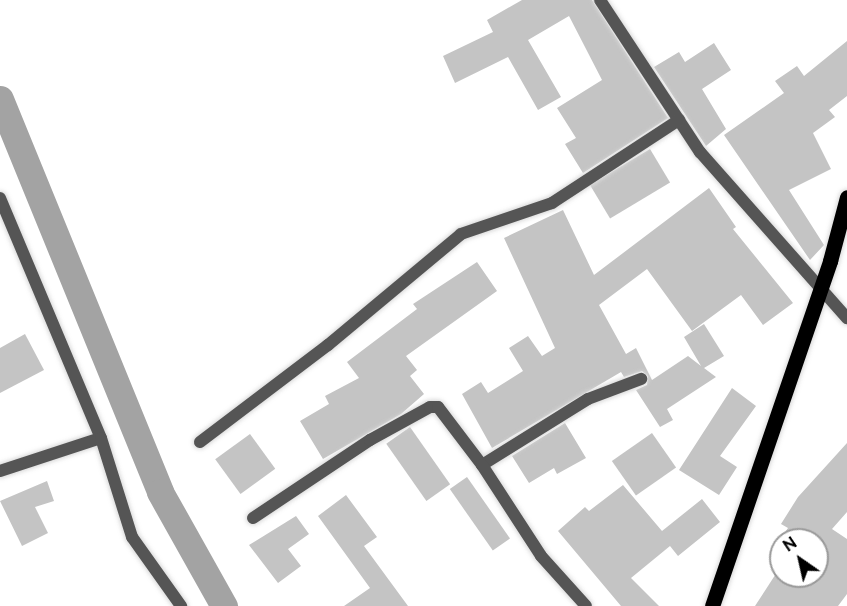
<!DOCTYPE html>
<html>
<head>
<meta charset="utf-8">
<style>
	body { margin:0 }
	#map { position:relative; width:847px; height:606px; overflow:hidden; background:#fff; font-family:Raleway,sans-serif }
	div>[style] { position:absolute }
	.canal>* { height:27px; margin:-13.5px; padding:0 13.5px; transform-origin:13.5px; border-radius:13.5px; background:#a3a3a3 }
	.building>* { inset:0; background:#c4c4c4; transform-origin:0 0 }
	.roads { filter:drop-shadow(0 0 2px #dbdbdb) drop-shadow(0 0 2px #dbdbdb) }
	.minor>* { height:12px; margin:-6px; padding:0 6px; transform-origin:6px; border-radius:6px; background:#555 }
	.tertiary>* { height:12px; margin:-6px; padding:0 6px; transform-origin:6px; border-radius:6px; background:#555 }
	.primary>* { height:15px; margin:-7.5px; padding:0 7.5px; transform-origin:7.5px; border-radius:7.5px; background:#000 }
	span { translate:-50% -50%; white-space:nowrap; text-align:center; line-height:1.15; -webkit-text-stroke:5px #fff; paint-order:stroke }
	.north { position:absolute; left:769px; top:528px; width:60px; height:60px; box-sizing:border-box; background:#fff; border:2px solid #999; border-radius:50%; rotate:326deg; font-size:16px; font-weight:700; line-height:24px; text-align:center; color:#000 }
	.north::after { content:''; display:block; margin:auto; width:21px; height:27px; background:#000; clip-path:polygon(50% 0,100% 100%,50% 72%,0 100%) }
</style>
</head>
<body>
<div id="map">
	<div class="canal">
		<i style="left:0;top:99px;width:424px;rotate:67.8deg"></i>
		<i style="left:160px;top:492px;width:131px;rotate:60.7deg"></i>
	</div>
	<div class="building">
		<i style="clip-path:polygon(522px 0,592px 0,668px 118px,583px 173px,565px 144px,576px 138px,557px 108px,602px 80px,569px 16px,528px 40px,561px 97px,538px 110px,508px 57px,455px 83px,443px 56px,493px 32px,487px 20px)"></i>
		<i style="clip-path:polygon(847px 41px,847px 96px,829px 110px,835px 117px,813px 133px,831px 169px,789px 190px,824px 245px,810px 260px,724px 135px,784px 93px,775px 81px,797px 66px,804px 76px)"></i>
		<i style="clip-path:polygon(714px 43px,731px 70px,702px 89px,726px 129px,706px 146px,654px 67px,679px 52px,685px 62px)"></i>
		<i style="left:650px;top:149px;width:39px;height:70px;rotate:59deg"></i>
		<i style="clip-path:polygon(709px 188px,736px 227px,733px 229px,793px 303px,763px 325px,741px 295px,692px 331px,647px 269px,599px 305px,626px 354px,636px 348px,652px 380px,688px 356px,701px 366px,684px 337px,704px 324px,724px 356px,704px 368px,716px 377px,667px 409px,673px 420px,660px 427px,636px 390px,647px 385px,648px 376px,642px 371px,624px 377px,621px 372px,492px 448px,462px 394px,481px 382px,488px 393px,523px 371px,509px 348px,528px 336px,542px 356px,555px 348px,504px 238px,563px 210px,594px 275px)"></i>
		<i style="clip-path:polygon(477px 262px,497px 291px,406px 356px,417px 370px,410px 376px,424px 394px,401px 414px,323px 459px,300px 421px,329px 404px,325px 396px,359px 378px,347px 362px,417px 309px,413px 304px)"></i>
		<i style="clip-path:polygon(25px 334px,44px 370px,0 393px,0 348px)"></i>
		<i style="clip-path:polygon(732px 388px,756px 406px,720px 456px,737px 467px,719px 495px,679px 470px)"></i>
		<i style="clip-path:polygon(565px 423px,586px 458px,557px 474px,554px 468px,529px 483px,512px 456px)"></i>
		<i style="left:410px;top:427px;width:70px;height:29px;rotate:55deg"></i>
		<i style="left:652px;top:433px;width:42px;height:49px;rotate:55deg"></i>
		<i style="left:250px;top:434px;width:43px;height:43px;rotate:54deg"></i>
		<i style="clip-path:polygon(847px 443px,847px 512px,832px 529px,847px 539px,847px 594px,838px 606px,755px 606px,781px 566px,781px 576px,817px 576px,817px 540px,781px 540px,781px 550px,776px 546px,788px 528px,781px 524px,798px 497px)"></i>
		<i style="left:467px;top:477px;width:75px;height:21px;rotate:55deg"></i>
		<i style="clip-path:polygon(47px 481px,54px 501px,35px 507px,48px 533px,22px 546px,0 501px)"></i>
		<i style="clip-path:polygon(623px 485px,662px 531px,702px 499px,720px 522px,678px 556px,670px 546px,631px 578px,659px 606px,621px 606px,558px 531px,585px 507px,589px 511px)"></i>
		<i style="clip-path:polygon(346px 495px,377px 537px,364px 546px,408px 606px,344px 606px,370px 588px,318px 516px)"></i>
		<i style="clip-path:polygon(296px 516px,309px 534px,288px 549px,301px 566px,278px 583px,249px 545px)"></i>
	</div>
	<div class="roads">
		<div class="minor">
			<i style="left:600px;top:0;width:182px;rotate:56.7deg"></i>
			<i style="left:700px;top:152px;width:222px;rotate:48.5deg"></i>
			<i style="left:200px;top:442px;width:161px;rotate:-37.2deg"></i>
			<i style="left:328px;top:345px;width:173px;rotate:-39.8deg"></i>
			<i style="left:461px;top:234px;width:96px;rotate:-18.8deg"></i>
			<i style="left:552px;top:203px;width:152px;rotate:-33.2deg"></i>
			<i style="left:482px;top:465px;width:125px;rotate:-31.9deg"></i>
			<i style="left:588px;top:399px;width:57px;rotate:-20.7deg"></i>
			<i style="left:0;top:471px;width:106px;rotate:-18.1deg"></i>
			<i style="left:253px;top:518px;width:141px;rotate:-33.7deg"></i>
			<i style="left:370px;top:440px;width:68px;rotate:-28.8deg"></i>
			<i style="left:430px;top:407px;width:8px"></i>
			<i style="left:438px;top:407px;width:73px;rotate:52.8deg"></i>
			<i style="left:482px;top:465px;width:108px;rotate:57deg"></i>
			<i style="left:541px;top:556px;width:67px;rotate:48deg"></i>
		</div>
		<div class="tertiary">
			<i style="left:0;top:198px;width:260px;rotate:67.2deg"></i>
			<i style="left:101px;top:438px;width:104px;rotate:72.6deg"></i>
			<i style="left:132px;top:537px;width:85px;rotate:54.6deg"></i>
		</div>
		<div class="primary">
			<i style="left:712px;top:606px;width:365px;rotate:-71.1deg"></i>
			<i style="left:830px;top:261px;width:66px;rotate:-75.1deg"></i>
		</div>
	</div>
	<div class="north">N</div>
</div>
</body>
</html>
